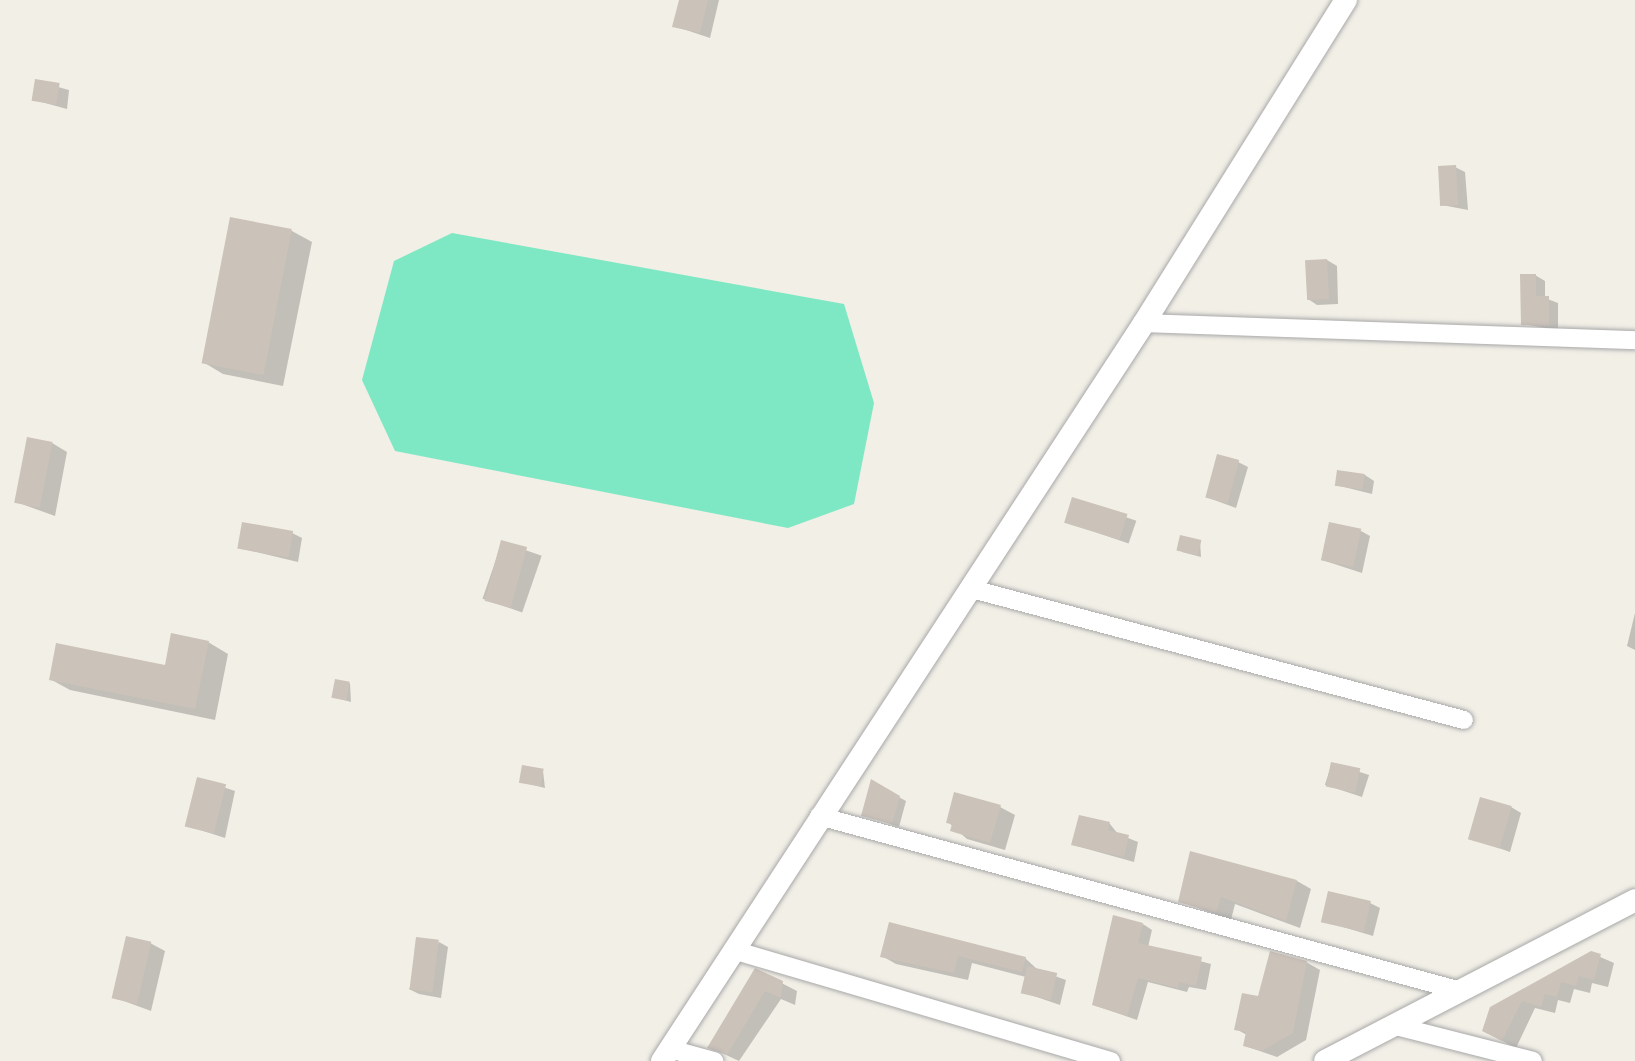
<!DOCTYPE html>
<html>
<head>
<meta charset="utf-8">
<style>
	body { margin:0 }
	#map { position:relative; width:1635px; height:1061px; overflow:hidden; background:#f2efe7; font-family:Mulish,sans-serif }
	div>[style] { position:absolute }
	.pitch>* { inset:0; background:#7ee8c4 }
	.shadow>* { inset:0; background:#0003; transform-origin:0 0 }
	.building>* { inset:0; background:#cbc2b9; transform-origin:0 0 }
	.roads { filter:drop-shadow(0 0 2px #a8a8a8) drop-shadow(0 0 2px #a8a8a8) }
	.minor>* { height:18px; margin:-9px; padding:0 9px; transform-origin:9px; border-radius:9px; background:#fff }
	.tertiary>* { height:22px; margin:-11px; padding:0 11px; transform-origin:11px; border-radius:11px; background:#fff }
	span { translate:-50% -50%; white-space:nowrap; text-align:center; line-height:1.15; -webkit-text-stroke:5px #fff; paint-order:stroke }
</style>
</head>
<body>
<div id="map">
	<div class="pitch">
		<i style="clip-path:polygon(452px 233px,844px 304px,874px 403px,854px 504px,788px 528px,395px 451px,362px 380px,394px 261px)"></i>
	</div>
	<div class="shadow">
		<i style="clip-path:polygon(680px 0,719px 0,710px 38px,674px 26px)"></i>
		<i style="clip-path:polygon(36px 81px,69px 90px,67px 109px,34px 100px)"></i>
		<i style="clip-path:polygon(1455px 167px,1465px 172px,1468px 210px,1442px 205px)"></i>
		<i style="clip-path:polygon(231px 218px,292px 231px,312px 242px,283px 386px,223px 374px,203px 362px)"></i>
		<i style="clip-path:polygon(1327px 260px,1337px 266px,1338px 304px,1317px 305px,1308px 299px)"></i>
		<i style="clip-path:polygon(1535px 275px,1545px 281px,1545px 298px,1558px 303px,1558px 330px,1522px 324px)"></i>
		<i style="clip-path:polygon(52px 443px,67px 452px,55px 516px,16px 502px)"></i>
		<i style="clip-path:polygon(1238px 462px,1248px 467px,1236px 508px,1206px 497px)"></i>
		<i style="clip-path:polygon(1365px 475px,1374px 481px,1372px 494px,1336px 485px)"></i>
		<i style="left:1073px;top:499px;width:67px;height:24px;rotate:19deg"></i>
		<i style="clip-path:polygon(1361px 531px,1370px 536px,1362px 573px,1322px 560px)"></i>
		<i style="clip-path:polygon(292px 533px,302px 538px,298px 562px,239px 548px)"></i>
		<i style="clip-path:polygon(1200px 541px,1201px 557px,1182px 552px)"></i>
		<i style="left:502px;top:542px;width:42px;height:60px;rotate:19deg"></i>
		<i style="clip-path:polygon(1635px 613px,1635px 650px,1627px 646px)"></i>
		<i style="clip-path:polygon(208px 642px,228px 654px,215px 720px,70px 690px,50px 679px,166px 667px)"></i>
		<i style="clip-path:polygon(350px 683px,351px 702px,333px 697px)"></i>
		<i style="left:1332px;top:763px;width:39px;height:23px;rotate:18deg"></i>
		<i style="clip-path:polygon(543px 771px,545px 788px,521px 782px)"></i>
		<i style="clip-path:polygon(199px 779px,235px 791px,225px 838px,188px 826px)"></i>
		<i style="clip-path:polygon(872px 782px,906px 801px,899px 827px,863px 815px)"></i>
		<i style="clip-path:polygon(1000px 807px,1015px 815px,1005px 850px,967px 839px,948px 822px)"></i>
		<i style="clip-path:polygon(1511px 807px,1521px 813px,1510px 852px,1470px 838px)"></i>
		<i style="clip-path:polygon(1080px 816px,1110px 824px,1118px 834px,1138px 842px,1134px 862px,1073px 845px)"></i>
		<i style="clip-path:polygon(1297px 881px,1311px 889px,1300px 928px,1235px 904px,1231px 920px,1180px 901px)"></i>
		<i style="clip-path:polygon(1370px 903px,1380px 908px,1373px 936px,1323px 921px)"></i>
		<i style="clip-path:polygon(890px 924px,1025px 958px,1038px 970px,1066px 980px,1060px 1005px,1022px 992px,1026px 977px,972px 963px,968px 980px,896px 964px,882px 956px)"></i>
		<i style="clip-path:polygon(1143px 924px,1152px 930px,1148px 947px,1211px 964px,1206px 990px,1189px 987px,1187px 992px,1148px 982px,1137px 1020px,1094px 1005px)"></i>
		<i style="clip-path:polygon(439px 942px,448px 947px,441px 998px,419px 994px,409px 989px)"></i>
		<i style="clip-path:polygon(150px 943px,165px 951px,151px 1011px,113px 997px)"></i>
		<i style="clip-path:polygon(1591px 953px,1614px 963px,1608px 987px,1592px 983px,1590px 993px,1574px 989px,1570px 1003px,1558px 1000px,1555px 1013px,1535px 1008px,1516px 1048px,1497px 1038px,1491px 1008px)"></i>
		<i style="clip-path:polygon(1306px 962px,1320px 970px,1306px 1040px,1277px 1057px,1245px 1046px,1247px 1035px,1236px 1029px,1259px 998px)"></i>
		<i style="clip-path:polygon(756px 970px,797px 991px,795px 1005px,781px 999px,739px 1061px,709px 1047px)"></i>
	</div>
	<div class="building">
		<i style="clip-path:polygon(679px 0,708px 0,700px 33px,672px 27px)"></i>
		<i style="left:35px;top:79px;width:25px;height:22px;rotate:9deg"></i>
		<i style="left:1456px;top:165px;width:40px;height:18px;rotate:87deg"></i>
		<i style="left:230px;top:217px;width:63px;height:149px;rotate:11deg"></i>
		<i style="left:1327px;top:259px;width:40px;height:22px;rotate:87deg"></i>
		<i style="clip-path:polygon(1520px 274px,1536px 274px,1536px 296px,1549px 296px,1549px 326px,1521px 325px)"></i>
		<i style="left:27px;top:437px;width:26px;height:67px;rotate:11deg"></i>
		<i style="left:1217px;top:454px;width:23px;height:45px;rotate:15deg"></i>
		<i style="left:1337px;top:470px;width:28px;height:16px;rotate:8deg"></i>
		<i style="left:1072px;top:497px;width:58px;height:27px;rotate:17deg"></i>
		<i style="left:242px;top:522px;width:52px;height:27px;rotate:10deg"></i>
		<i style="left:1329px;top:522px;width:33px;height:39px;rotate:12deg"></i>
		<i style="left:1180px;top:535px;width:22px;height:16px;rotate:13deg"></i>
		<i style="left:501px;top:540px;width:27px;height:63px;rotate:15deg"></i>
		<i style="clip-path:polygon(171px 633px,209px 641px,195px 709px,49px 680px,56px 643px,165px 665px)"></i>
		<i style="left:335px;top:679px;width:15px;height:19px;rotate:11deg"></i>
		<i style="left:1331px;top:762px;width:30px;height:25px;rotate:12deg"></i>
		<i style="left:522px;top:765px;width:22px;height:18px;rotate:10deg"></i>
		<i style="left:197px;top:777px;width:30px;height:51px;rotate:14deg"></i>
		<i style="clip-path:polygon(871px 779px,900px 796px,892px 824px,861px 816px)"></i>
		<i style="clip-path:polygon(954px 792px,1001px 805px,990px 843px,950px 831px,952px 824px,946px 823px)"></i>
		<i style="left:1480px;top:797px;width:33px;height:44px;rotate:16deg"></i>
		<i style="clip-path:polygon(1079px 815px,1110px 822px,1108px 830px,1129px 835px,1124px 857px,1071px 845px)"></i>
		<i style="clip-path:polygon(1190px 851px,1297px 880px,1286px 921px,1221px 897px,1216px 913px,1178px 902px)"></i>
		<i style="left:1328px;top:891px;width:44px;height:32px;rotate:13deg"></i>
		<i style="clip-path:polygon(1113px 915px,1143px 923px,1138px 943px,1202px 957px,1196px 986px,1179px 982px,1178px 988px,1138px 978px,1127px 1016px,1092px 1005px)"></i>
		<i style="clip-path:polygon(889px 922px,1026px 957px,1022px 972px,958px 956px,954px 973px,880px 957px)"></i>
		<i style="left:126px;top:936px;width:26px;height:64px;rotate:13deg"></i>
		<i style="left:416px;top:937px;width:23px;height:53px;rotate:7deg"></i>
		<i style="clip-path:polygon(1270px 951px,1307px 961px,1293px 1033px,1262px 1051px,1243px 1046px,1246px 1032px,1234px 1030px,1242px 993px,1258px 996px)"></i>
		<i style="clip-path:polygon(1591px 951px,1601px 954px,1594px 980px,1579px 976px,1576px 986px,1561px 982px,1557px 997px,1545px 994px,1541px 1007px,1522px 1001px,1502px 1041px,1482px 1031px,1490px 1007px)"></i>
		<i style="left:1027px;top:966px;width:31px;height:28px;rotate:13deg"></i>
		<i style="clip-path:polygon(755px 968px,783px 981px,781px 998px,765px 991px,727px 1055px,707px 1048px)"></i>
	</div>
	<div class="roads">
		<div class="minor">
			<i style="left:1144px;top:323px;width:491px;rotate:2deg"></i>
			<i style="left:972px;top:589px;width:509px;rotate:14.91deg"></i>
			<i style="left:819px;top:816px;width:665px;rotate:15.25deg"></i>
			<i style="left:733px;top:950px;width:394px;rotate:16.4deg"></i>
			<i style="left:1396px;top:1026px;width:141px;rotate:14.3deg"></i>
			<i style="left:670px;top:1049px;width:46px;rotate:15.3deg"></i>
		</div>
		<div class="tertiary">
			<i style="left:662px;top:1061px;width:881px;rotate:-56.85deg"></i>
			<i style="left:1144px;top:323px;width:381px;rotate:-58deg"></i>
			<i style="left:1325px;top:1061px;width:349px;rotate:-27.4deg"></i>
		</div>
	</div>
</div>
</body>
</html>
